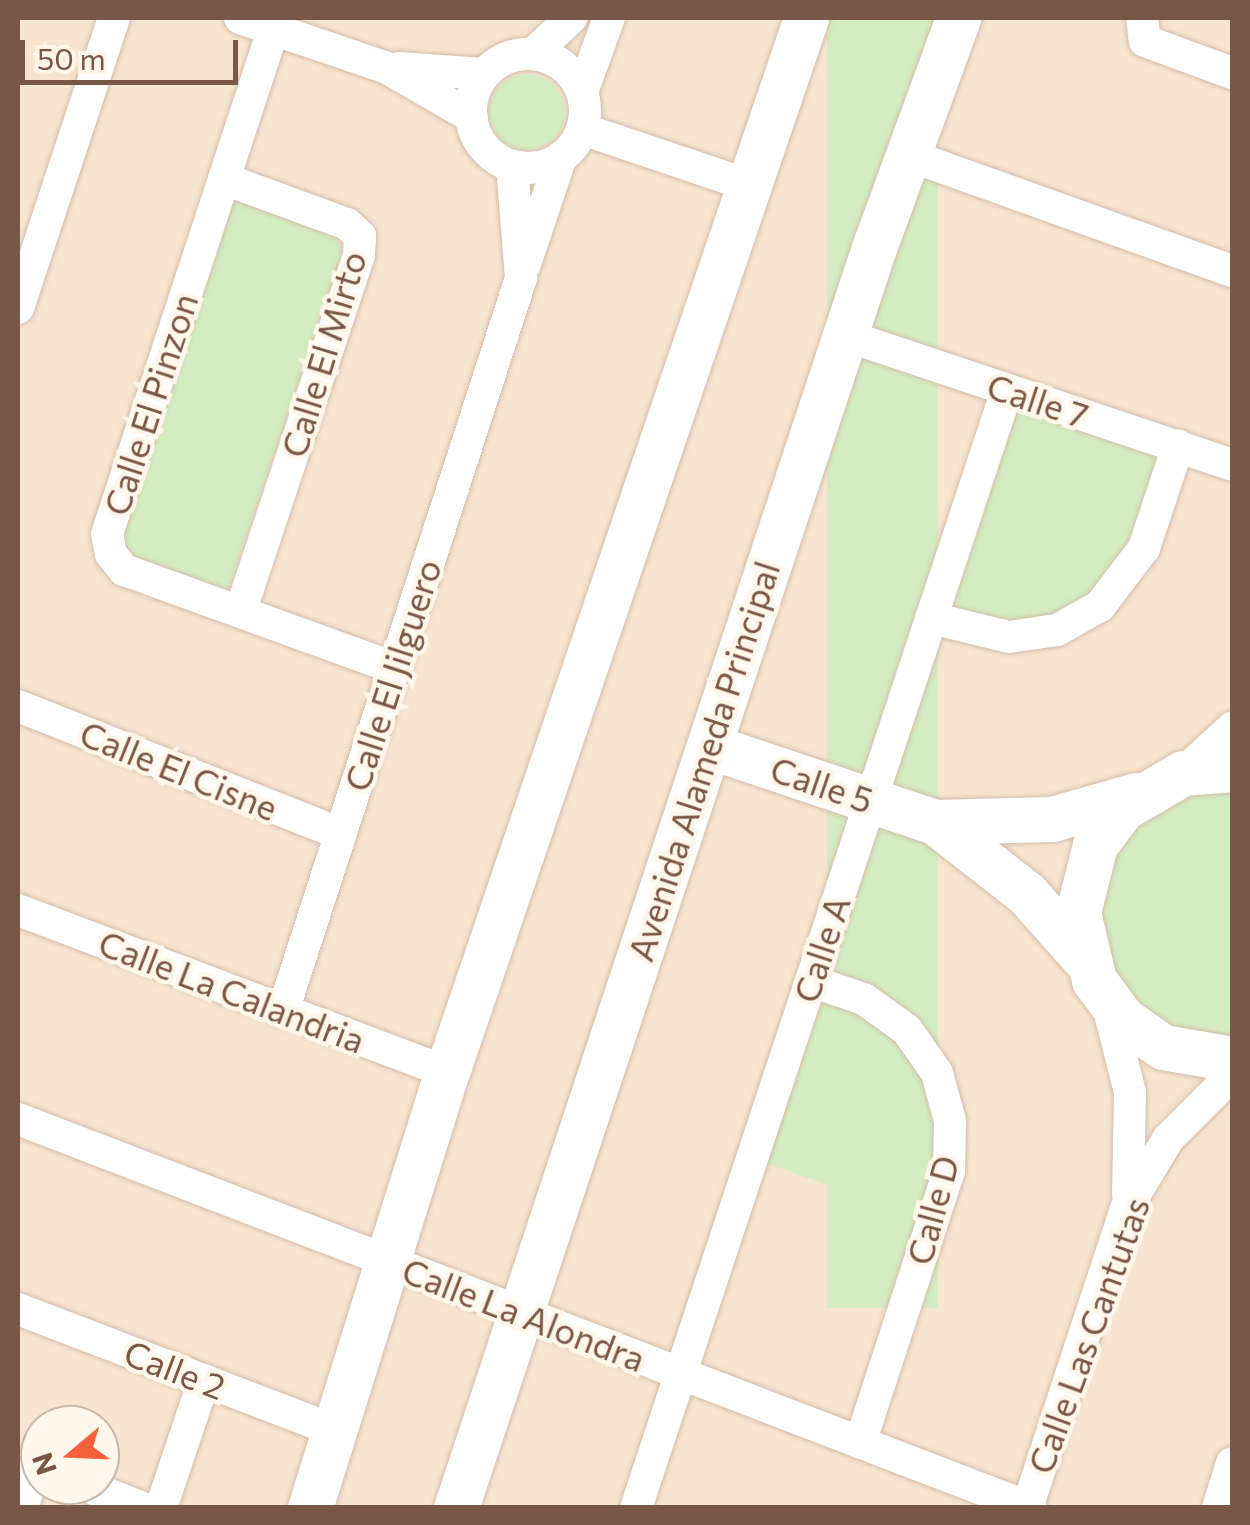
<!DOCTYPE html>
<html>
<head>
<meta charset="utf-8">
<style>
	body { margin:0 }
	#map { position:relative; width:1250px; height:1525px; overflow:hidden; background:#fef3e3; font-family:Commissioner,sans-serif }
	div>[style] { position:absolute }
	.residential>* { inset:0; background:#f7e5d0 }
	.green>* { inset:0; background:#d3edc0; transform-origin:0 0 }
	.round { border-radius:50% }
	.roads { filter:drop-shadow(0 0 2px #d3bcaa) drop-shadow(0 0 2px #d3bcaa) }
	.street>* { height:32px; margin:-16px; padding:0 16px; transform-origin:16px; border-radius:16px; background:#fff }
	.street>.ring { margin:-16px; padding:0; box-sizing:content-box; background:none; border:32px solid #fff; border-radius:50% }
	.secondary>* { height:45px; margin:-22.5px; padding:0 22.5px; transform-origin:22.5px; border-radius:22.5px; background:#fff }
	span { translate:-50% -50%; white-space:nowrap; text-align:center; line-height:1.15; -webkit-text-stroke:9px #fff7eb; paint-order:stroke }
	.street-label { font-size:35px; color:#795746 }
	.frame { position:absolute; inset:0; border:20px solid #795746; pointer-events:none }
	.north { position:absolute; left:20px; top:1405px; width:100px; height:100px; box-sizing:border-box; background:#fff7eb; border:2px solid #c9b7a9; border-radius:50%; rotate:251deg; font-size:28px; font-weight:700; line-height:40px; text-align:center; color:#795746 }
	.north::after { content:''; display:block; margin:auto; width:35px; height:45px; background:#f3623c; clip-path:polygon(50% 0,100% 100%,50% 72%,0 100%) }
	.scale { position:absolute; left:20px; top:40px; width:218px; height:45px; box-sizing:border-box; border:5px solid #795746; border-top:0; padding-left:12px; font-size:30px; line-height:35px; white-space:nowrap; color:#795746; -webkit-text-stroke:8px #fff7eb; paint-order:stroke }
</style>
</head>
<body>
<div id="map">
	<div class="residential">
		<i style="clip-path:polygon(evenodd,18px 18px,1232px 18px,1232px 1507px,18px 1507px,18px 18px,40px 1425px,100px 1425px,100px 1485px,40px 1485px,40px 1425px)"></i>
	</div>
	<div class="green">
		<i style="left:827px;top:18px;width:111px;height:1290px"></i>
		<i class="round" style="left:489px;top:74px;width:76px;height:76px"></i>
		<i style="clip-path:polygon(232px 200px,337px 233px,342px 252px,228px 591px,132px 556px,122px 542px)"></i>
		<i style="clip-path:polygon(1017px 406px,1160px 454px,1115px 576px,1059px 616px,1019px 624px,948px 608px)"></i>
		<i style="clip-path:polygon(1232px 783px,1232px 1046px,1154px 1028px,1100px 962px,1096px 878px,1143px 808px)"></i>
		<i style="clip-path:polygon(822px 995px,864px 1010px,923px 1070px,938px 1117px,938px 1162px,919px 1217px,766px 1163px)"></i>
	</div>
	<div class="roads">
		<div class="street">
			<i style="left:240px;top:18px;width:153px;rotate:18.7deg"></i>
			<i style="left:385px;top:67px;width:100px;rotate:29.9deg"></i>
			<i style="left:277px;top:18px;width:543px;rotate:108.23deg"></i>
			<i style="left:107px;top:534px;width:20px;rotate:79deg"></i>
			<i style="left:111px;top:554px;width:21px;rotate:51deg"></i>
			<i style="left:124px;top:570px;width:288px;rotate:19.9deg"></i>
			<i style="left:1142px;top:18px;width:23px;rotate:83deg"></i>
			<i style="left:1145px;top:41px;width:93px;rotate:20.2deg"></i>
			<i style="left:534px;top:53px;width:51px;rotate:-43.4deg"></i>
			<i class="ring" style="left:471px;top:54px;width:82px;height:82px"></i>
			<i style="left:399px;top:68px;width:85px;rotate:4deg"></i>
			<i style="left:582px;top:92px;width:79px;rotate:-70deg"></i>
			<i style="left:582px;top:129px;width:172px;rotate:18.6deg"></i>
			<i style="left:908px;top:155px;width:344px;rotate:19.7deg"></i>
			<i style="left:224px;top:179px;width:131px;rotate:20.1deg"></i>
			<i style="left:347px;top:224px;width:18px;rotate:43deg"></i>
			<i style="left:360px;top:236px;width:19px;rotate:93deg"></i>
			<i style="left:359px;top:255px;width:376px;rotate:108.4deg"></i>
			<i style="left:525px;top:264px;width:113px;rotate:-71.4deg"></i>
			<i style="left:18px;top:308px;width:305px;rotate:-71.7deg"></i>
			<i style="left:844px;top:335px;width:409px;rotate:18.5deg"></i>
			<i style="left:931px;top:618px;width:80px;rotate:13.7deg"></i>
			<i style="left:1009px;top:637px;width:49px;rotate:-8.3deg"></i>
			<i style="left:1057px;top:630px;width:49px;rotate:-29.2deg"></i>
			<i style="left:1100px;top:606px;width:73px;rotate:-52.8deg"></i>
			<i style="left:1144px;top:548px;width:108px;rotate:-71.6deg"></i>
			<i style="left:18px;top:706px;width:347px;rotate:21.6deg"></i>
			<i style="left:1183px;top:773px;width:67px;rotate:-42.6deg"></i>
			<i style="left:18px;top:910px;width:459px;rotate:20.7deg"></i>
			<i style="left:811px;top:981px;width:56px;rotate:18.8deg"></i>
			<i style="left:864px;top:999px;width:53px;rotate:35.8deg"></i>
			<i style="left:907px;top:1030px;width:52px;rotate:55.1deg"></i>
			<i style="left:937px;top:1073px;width:50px;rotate:74.8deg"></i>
			<i style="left:950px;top:1121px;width:50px;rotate:91.1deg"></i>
			<i style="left:949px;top:1171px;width:286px;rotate:108.1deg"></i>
			<i style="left:1107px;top:1002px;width:93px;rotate:75.7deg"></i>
			<i style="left:1130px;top:1092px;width:103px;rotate:91.1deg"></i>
			<i style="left:283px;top:1011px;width:771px;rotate:-72.01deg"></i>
			<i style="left:521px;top:278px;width:113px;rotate:-94.6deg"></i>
			<i style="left:18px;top:1119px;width:1085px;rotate:21.01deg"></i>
			<i style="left:18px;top:1309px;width:337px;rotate:21deg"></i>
			<i style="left:84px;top:1485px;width:63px;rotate:21.3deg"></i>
			<i style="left:22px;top:1508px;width:44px;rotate:-71.6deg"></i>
			<i style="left:161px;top:1508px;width:135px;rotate:-71.4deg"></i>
			<i style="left:636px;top:1508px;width:1178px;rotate:-71.64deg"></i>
			<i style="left:1027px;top:1508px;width:315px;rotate:-71.7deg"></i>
			<i style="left:1126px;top:1209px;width:82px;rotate:-59deg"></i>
			<i style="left:1168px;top:1139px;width:91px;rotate:-45deg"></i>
			<i style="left:1218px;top:1508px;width:47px;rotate:-72.7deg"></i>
		</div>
		<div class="secondary">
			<i style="left:709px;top:746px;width:238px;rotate:18.6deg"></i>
			<i style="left:935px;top:822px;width:117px;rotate:-1.5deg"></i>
			<i style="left:1052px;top:819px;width:87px;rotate:-15.9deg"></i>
			<i style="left:1232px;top:769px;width:49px;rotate:175.3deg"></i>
			<i style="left:1183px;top:773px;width:69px;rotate:149.7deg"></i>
			<i style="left:1123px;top:808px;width:46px;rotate:127.1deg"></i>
			<i style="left:1095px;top:845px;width:69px;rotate:104.2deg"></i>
			<i style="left:1078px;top:912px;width:70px;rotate:76.8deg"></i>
			<i style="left:1094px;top:980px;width:49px;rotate:53.4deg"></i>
			<i style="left:1123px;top:1019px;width:49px;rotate:35deg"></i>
			<i style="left:1163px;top:1047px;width:70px;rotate:9.9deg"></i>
			<i style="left:935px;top:822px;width:117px;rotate:38deg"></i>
			<i style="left:1027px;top:894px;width:87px;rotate:48.3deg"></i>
			<i style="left:310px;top:1508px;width:457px;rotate:-72.6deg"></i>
			<i style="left:447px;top:1072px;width:1113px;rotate:-71.19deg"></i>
			<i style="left:456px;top:1508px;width:1328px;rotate:-71.65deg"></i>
			<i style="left:874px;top:248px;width:245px;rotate:-69.9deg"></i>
		</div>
	</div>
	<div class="street-label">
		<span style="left:323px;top:354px;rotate:-73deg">Calle El Mirto</span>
		<span style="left:1038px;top:400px;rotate:18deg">Calle 7</span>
		<span style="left:150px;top:404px;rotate:-72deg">Calle El Pinzon</span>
		<span style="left:392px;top:675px;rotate:-72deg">Calle El Jilguero</span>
		<span style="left:703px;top:761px;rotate:-72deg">Avenida Alameda Principal</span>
		<span style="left:179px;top:770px;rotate:22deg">Calle El Cisne</span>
		<span style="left:822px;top:784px;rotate:19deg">Calle 5</span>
		<span style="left:821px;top:949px;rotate:-72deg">Calle A</span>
		<span style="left:232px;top:991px;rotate:21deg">Calle La Calandria</span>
		<span style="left:932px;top:1210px;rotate:-75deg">Calle D</span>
		<span style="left:524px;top:1314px;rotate:21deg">Calle La Alondra</span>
		<span style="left:1088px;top:1335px;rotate:-70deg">Calle Las Cantutas</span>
		<span style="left:175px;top:1369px;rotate:21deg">Calle 2</span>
	</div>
	<div class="frame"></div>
	<div class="north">N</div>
	<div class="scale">50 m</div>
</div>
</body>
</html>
